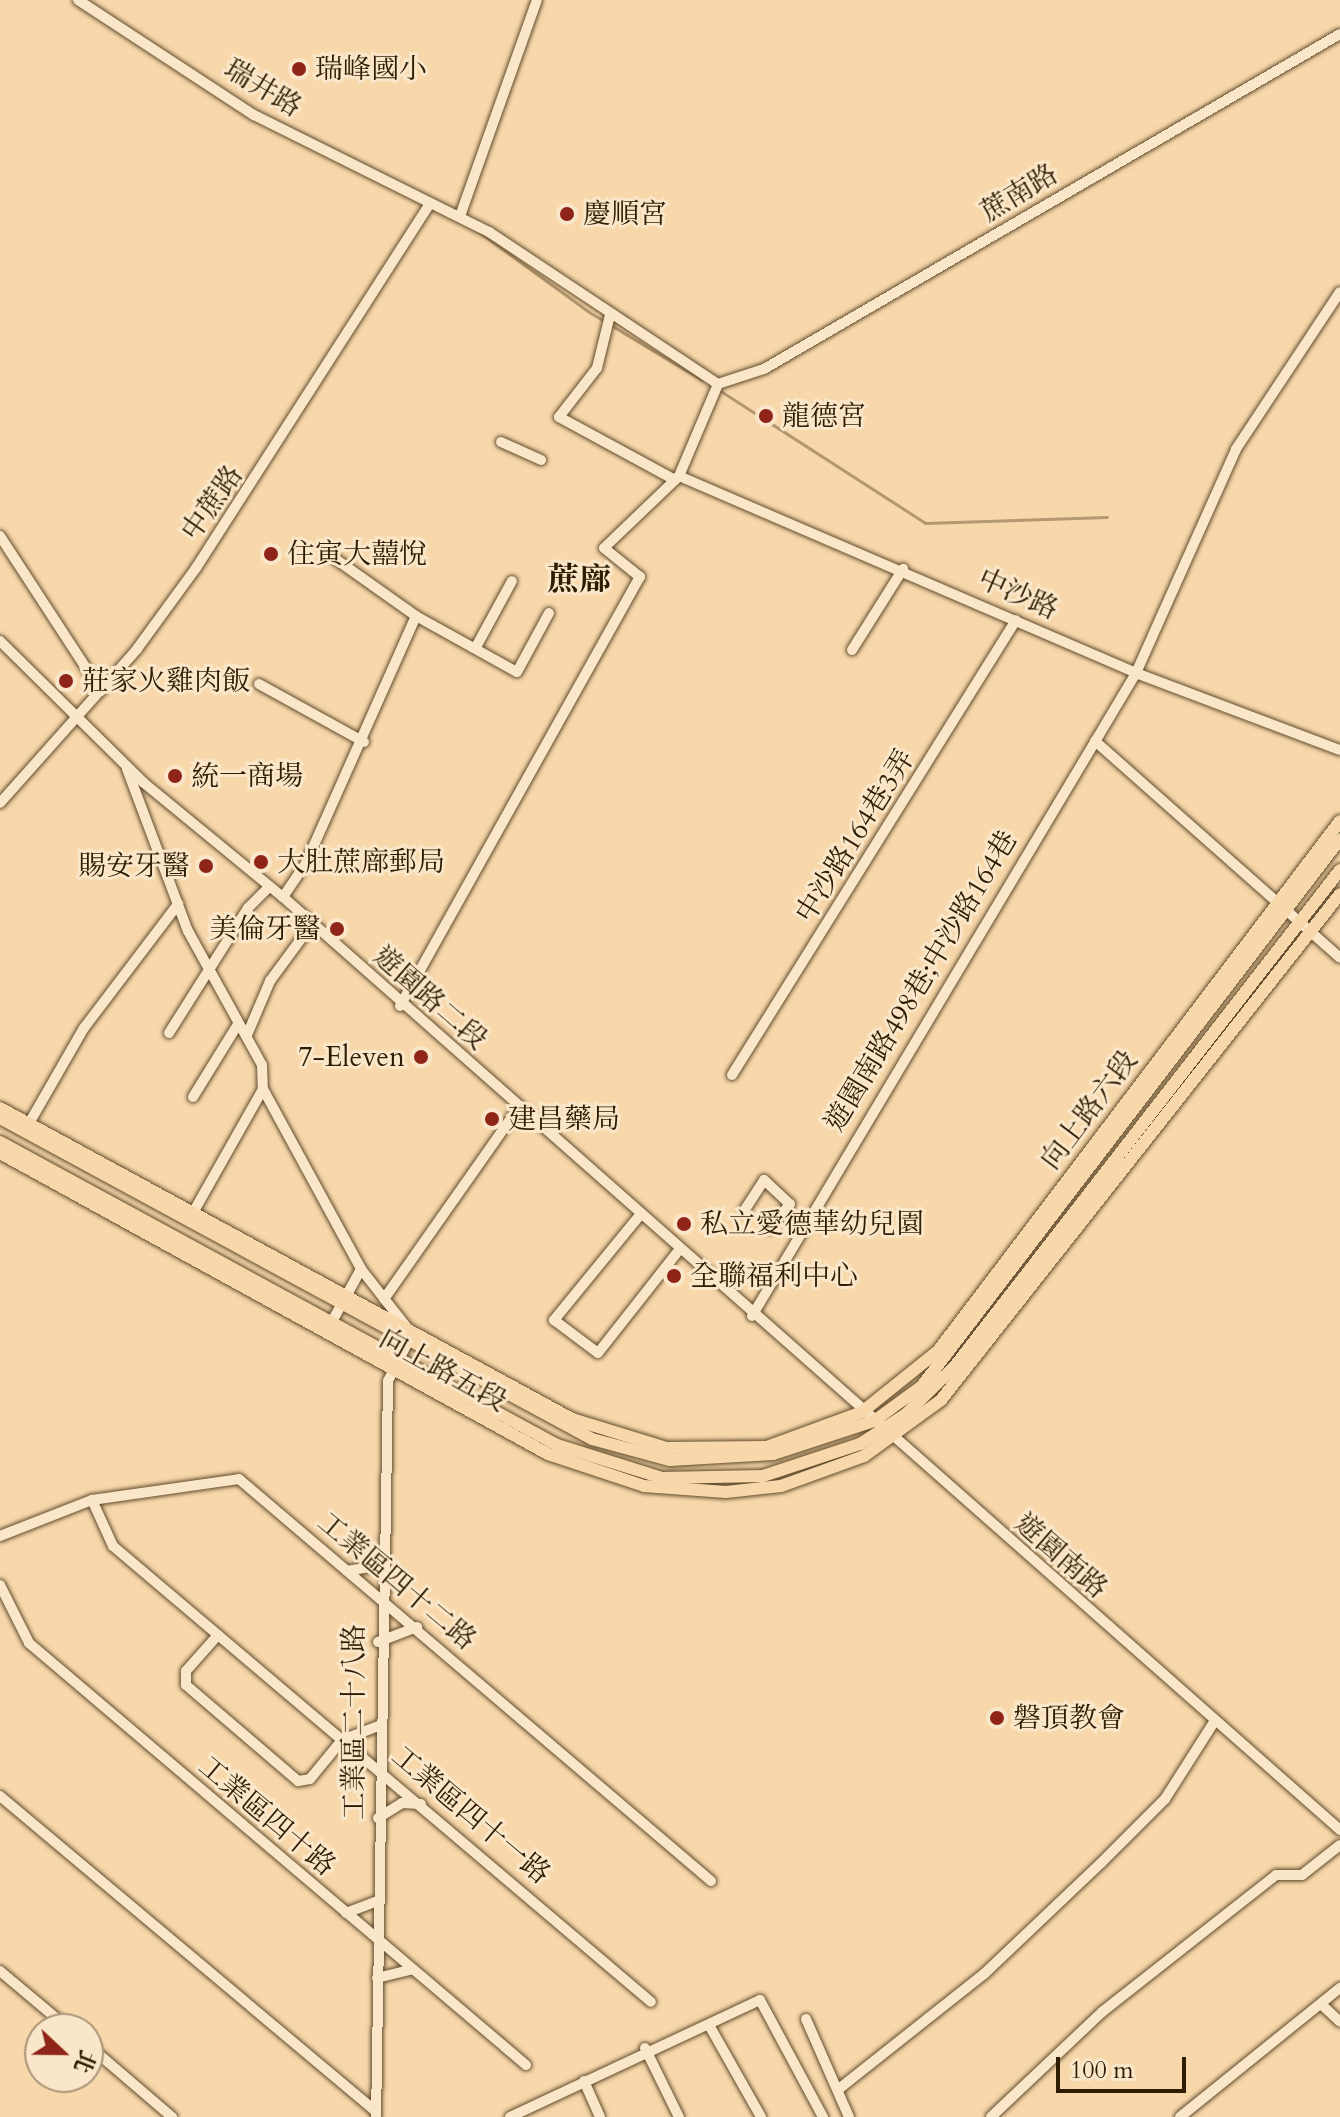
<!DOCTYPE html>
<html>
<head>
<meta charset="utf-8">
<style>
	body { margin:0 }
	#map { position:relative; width:1340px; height:2117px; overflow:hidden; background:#f8d8ab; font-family:Cardo,"Noto Serif TC",serif }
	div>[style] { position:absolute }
	.stream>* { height:3px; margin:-1.5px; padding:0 1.5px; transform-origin:1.5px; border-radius:1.5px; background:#b49872 }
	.roads { filter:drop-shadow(0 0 2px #614c2d) drop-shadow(0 0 2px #614c2d) }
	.minor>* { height:10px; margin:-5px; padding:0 5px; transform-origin:5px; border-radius:5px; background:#fae6c8 }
	.major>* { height:12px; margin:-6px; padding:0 6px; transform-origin:6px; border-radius:6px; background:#f8d8ab }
	.dots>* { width:22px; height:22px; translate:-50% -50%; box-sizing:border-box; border:4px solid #fae6c8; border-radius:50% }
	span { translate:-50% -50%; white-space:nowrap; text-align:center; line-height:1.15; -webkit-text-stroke:6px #fae6c8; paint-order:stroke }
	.poi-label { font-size:28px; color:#2f1d03 }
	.left { translate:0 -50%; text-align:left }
	.right { translate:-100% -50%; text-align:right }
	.street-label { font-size:28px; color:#2f1d03 }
	.quarter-label { font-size:32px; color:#2f1d03; font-weight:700 }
	.north { position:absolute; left:24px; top:2013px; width:80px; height:80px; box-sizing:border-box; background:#fae6c8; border:2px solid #a99679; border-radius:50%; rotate:112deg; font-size:22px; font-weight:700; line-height:32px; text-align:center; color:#2f1d03 }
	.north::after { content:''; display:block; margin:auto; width:28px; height:36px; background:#8f2418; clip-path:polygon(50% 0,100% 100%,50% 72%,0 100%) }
	.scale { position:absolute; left:1056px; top:2057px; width:130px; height:36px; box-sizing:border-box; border:4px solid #2f1d03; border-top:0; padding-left:10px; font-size:24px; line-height:28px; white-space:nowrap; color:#2f1d03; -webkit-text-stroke:6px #fae6c8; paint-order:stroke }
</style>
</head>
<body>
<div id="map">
	<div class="stream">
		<i style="left:479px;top:232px;width:136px;rotate:36deg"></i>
		<i style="left:589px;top:312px;width:132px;rotate:31deg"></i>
		<i style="left:719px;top:390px;width:245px;rotate:32.8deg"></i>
		<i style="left:925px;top:523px;width:182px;rotate:-1.9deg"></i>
	</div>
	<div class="roads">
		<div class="minor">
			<i style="left:78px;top:0;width:210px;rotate:33.2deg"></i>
			<i style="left:254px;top:115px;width:263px;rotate:26.5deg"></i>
			<i style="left:489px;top:232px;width:275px;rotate:33.6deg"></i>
			<i style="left:460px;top:216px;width:229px;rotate:-70.4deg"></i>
			<i style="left:610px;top:315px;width:55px;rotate:103.8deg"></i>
			<i style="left:597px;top:368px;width:62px;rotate:127.8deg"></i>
			<i style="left:559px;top:417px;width:132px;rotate:28.5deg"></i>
			<i style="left:718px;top:384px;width:48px;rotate:-18.1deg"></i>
			<i style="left:764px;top:369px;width:666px;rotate:-30.18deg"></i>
			<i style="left:501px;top:442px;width:44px;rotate:24.2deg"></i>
			<i style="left:679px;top:476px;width:498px;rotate:23.3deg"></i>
			<i style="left:1136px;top:673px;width:218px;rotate:20.7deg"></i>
			<i style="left:0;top:536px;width:185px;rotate:56.9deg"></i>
			<i style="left:334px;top:558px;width:100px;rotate:35.3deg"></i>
			<i style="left:416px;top:616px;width:115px;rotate:29deg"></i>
			<i style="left:517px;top:672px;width:67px;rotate:-61.5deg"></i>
			<i style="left:0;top:641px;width:202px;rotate:44.6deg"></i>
			<i style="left:144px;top:783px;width:180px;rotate:39.4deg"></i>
			<i style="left:283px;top:897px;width:1410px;rotate:41.43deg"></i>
			<i style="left:476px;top:647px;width:75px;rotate:-61.4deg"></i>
			<i style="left:852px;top:650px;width:96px;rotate:-57.8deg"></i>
			<i style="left:259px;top:684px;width:120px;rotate:28.9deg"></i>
			<i style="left:1095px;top:741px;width:327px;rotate:41.5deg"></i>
			<i style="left:127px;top:769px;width:173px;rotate:69.4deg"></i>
			<i style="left:188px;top:931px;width:153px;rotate:61.1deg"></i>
			<i style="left:262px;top:1065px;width:24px;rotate:88deg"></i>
			<i style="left:263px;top:1089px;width:205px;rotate:61.4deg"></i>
			<i style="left:361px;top:1269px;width:83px;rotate:51.9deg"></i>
			<i style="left:412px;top:1334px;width:53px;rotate:117.1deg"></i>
			<i style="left:388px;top:1381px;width:736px;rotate:90.93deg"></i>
			<i style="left:0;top:803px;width:206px;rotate:-48.3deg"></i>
			<i style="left:137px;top:649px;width:100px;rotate:-53.9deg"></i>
			<i style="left:196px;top:568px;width:433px;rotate:-57.3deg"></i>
			<i style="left:283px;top:897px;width:41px;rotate:-55.9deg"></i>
			<i style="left:306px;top:863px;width:270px;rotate:-66deg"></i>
			<i style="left:400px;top:1006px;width:492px;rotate:-60.8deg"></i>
			<i style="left:640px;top:577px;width:46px;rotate:-141.1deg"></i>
			<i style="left:604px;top:548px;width:104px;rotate:-43.8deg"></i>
			<i style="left:679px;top:476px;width:100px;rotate:-67deg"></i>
			<i style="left:169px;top:1033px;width:148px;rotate:-57.7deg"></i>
			<i style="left:248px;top:908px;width:30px;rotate:-45deg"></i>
			<i style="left:247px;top:1035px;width:59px;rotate:-66.9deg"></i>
			<i style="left:270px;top:981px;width:71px;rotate:-53.6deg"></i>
			<i style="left:732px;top:1075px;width:536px;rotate:-58.03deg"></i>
			<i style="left:193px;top:1097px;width:86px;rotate:-58.3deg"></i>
			<i style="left:31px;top:1120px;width:106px;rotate:-60.1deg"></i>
			<i style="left:84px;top:1028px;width:156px;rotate:-52.8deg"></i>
			<i style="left:194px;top:1211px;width:140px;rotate:-60.5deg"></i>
			<i style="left:744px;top:1211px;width:37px;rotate:-57deg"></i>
			<i style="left:764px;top:1180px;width:35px;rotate:43deg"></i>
			<i style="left:790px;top:1204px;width:32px;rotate:129deg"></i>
			<i style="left:640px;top:1215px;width:136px;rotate:129.3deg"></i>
			<i style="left:554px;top:1320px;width:55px;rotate:36.9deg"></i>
			<i style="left:598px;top:1353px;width:131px;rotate:-51.8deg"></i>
			<i style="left:384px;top:1299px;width:235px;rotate:-54.9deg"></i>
			<i style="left:752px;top:1316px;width:749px;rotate:-59.15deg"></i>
			<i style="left:1136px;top:673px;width:245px;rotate:-65.9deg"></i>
			<i style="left:1236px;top:449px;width:188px;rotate:-56.5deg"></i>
			<i style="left:329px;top:1327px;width:66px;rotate:-61.1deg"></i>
			<i style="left:92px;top:1500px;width:51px;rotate:65.5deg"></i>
			<i style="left:113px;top:1546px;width:705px;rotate:40.28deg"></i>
			<i style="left:0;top:1536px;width:99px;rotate:-21.4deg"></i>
			<i style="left:92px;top:1500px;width:148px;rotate:-8.1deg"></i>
			<i style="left:239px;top:1479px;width:620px;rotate:40.42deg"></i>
			<i style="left:347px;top:1571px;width:34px;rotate:-10deg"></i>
			<i style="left:0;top:1585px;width:65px;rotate:63.4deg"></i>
			<i style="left:29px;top:1643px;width:652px;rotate:40.33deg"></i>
			<i style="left:218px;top:1635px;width:48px;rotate:131.6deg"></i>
			<i style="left:186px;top:1671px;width:14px;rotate:90deg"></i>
			<i style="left:186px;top:1685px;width:148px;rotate:40.6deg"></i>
			<i style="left:298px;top:1781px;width:12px;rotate:-9deg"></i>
			<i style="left:310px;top:1779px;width:50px;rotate:-50.6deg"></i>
			<i style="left:342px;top:1740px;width:40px;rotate:-21deg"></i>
			<i style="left:378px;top:1642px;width:42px;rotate:-21deg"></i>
			<i style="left:0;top:1796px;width:491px;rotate:40deg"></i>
			<i style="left:378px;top:1818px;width:28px;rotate:-32deg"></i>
			<i style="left:402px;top:1803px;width:19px;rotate:3deg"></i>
			<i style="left:346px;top:1913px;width:34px;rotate:-21deg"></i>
			<i style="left:0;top:1971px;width:90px;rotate:40deg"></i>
			<i style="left:377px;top:1978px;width:36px;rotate:-14deg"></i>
			<i style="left:1321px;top:2004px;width:26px;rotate:43deg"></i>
			<i style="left:806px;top:2019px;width:107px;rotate:66.3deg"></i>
			<i style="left:709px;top:2025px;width:106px;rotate:60.5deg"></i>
			<i style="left:88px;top:2045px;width:111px;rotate:40.6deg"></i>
			<i style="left:645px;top:2048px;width:77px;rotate:63.8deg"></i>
			<i style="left:584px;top:2081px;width:39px;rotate:66deg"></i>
			<i style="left:840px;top:2088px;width:184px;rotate:-38.4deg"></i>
			<i style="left:984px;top:1974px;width:161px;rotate:-43.5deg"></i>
			<i style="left:1101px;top:1863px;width:91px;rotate:-45deg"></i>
			<i style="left:1165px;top:1799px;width:91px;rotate:-57.5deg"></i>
			<i style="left:510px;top:2117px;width:276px;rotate:-25.1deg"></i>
			<i style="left:760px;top:2000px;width:133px;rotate:61.7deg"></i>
			<i style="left:991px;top:2117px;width:153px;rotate:-43.4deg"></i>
			<i style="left:1102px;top:2012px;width:221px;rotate:-38.2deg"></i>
			<i style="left:1276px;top:1875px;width:26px"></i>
			<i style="left:1302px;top:1875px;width:48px;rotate:-38.3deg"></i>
			<i style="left:1180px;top:2117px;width:206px;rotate:-38.9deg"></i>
		</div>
		<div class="major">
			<i style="left:0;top:1108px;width:651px;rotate:28.53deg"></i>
			<i style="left:572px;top:1419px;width:98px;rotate:17.1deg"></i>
			<i style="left:666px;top:1448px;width:101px;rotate:-0.6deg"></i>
			<i style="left:767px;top:1447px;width:101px;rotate:-20.2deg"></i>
			<i style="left:862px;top:1412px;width:97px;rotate:-38.8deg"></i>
			<i style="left:938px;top:1351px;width:665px;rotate:-52.82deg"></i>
			<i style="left:0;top:1118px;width:673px;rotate:28.47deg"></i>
			<i style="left:592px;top:1439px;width:81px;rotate:15.1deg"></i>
			<i style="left:670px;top:1460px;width:103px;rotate:-3.3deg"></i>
			<i style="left:773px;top:1454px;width:106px;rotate:-18.1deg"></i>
			<i style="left:874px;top:1421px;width:59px;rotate:-36.1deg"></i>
			<i style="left:922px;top:1386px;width:688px;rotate:-52.61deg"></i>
			<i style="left:0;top:1142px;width:634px;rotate:28.55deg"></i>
			<i style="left:557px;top:1445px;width:110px;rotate:17.4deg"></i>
			<i style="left:662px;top:1478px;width:101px;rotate:-1.1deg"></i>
			<i style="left:763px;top:1476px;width:102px;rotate:-18.3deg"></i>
			<i style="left:860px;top:1444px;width:55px;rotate:-33.1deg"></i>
			<i style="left:906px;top:1414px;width:69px;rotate:-44.4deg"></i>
			<i style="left:955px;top:1366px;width:628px;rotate:-52.18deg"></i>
			<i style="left:0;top:1153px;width:625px;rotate:28.78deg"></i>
			<i style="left:548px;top:1454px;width:101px;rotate:18.4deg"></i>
			<i style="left:644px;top:1486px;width:82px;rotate:4.2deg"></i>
			<i style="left:726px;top:1492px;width:55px;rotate:-6.2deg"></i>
			<i style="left:781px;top:1486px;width:88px;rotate:-19.9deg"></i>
			<i style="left:864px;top:1456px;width:95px;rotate:-36deg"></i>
			<i style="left:941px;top:1400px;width:644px;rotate:-51.74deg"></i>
		</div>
	</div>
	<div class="dots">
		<i style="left:299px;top:69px;background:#8f2418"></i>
		<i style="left:567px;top:214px;background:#8f2418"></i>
		<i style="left:766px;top:416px;background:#8f2418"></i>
		<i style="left:271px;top:554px;background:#8f2418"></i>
		<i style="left:66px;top:681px;background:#8f2418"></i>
		<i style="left:175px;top:776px;background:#8f2418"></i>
		<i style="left:261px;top:862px;background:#8f2418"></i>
		<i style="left:206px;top:866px;background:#8f2418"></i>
		<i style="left:337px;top:929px;background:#8f2418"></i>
		<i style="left:421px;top:1057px;background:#8f2418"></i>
		<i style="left:492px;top:1119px;background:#8f2418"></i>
		<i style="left:684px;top:1224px;background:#8f2418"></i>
		<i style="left:674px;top:1276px;background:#8f2418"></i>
		<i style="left:997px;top:1718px;background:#8f2418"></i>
	</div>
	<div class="poi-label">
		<span class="left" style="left:315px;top:69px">瑞峰國小</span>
		<span class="left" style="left:583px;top:214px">慶順宮</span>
		<span class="left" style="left:782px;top:416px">龍德宮</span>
		<span class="left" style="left:287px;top:554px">住寅大囍悅</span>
		<span class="left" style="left:82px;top:681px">莊家火雞肉飯</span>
		<span class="left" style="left:191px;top:776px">統一商場</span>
		<span class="left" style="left:277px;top:862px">大肚蔗廍郵局</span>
		<span class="right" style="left:190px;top:866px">賜安牙醫</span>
		<span class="right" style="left:321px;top:929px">美倫牙醫</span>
		<span class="right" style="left:405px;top:1057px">7-Eleven</span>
		<span class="left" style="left:508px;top:1119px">建昌藥局</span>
		<span class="left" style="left:700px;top:1224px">私立愛德華幼兒園</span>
		<span class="left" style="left:690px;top:1276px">全聯福利中心</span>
		<span class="left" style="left:1013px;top:1718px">磐頂教會</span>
	</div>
	<div class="street-label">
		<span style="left:263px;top:88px;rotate:31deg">瑞井路</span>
		<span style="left:1019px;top:193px;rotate:-31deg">蔗南路</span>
		<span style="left:212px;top:503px;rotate:-55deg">中蔗路</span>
		<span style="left:1018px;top:594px;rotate:24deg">中沙路</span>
		<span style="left:855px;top:836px;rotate:-58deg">中沙路164巷3弄</span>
		<span style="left:921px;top:981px;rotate:-59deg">遊園南路498巷;中沙路164巷</span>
		<span style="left:430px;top:998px;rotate:41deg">遊園路二段</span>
		<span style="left:1089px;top:1110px;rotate:-53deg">向上路六段</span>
		<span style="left:443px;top:1370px;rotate:29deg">向上路五段</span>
		<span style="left:1061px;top:1556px;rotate:41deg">遊園南路</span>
		<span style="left:397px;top:1581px;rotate:40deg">工業區四十二路</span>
		<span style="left:354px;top:1722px;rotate:-90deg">工業區二十八路</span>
		<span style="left:471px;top:1815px;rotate:40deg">工業區四十一路</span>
		<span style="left:267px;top:1816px;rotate:40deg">工業區四十路</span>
	</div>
	<div class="quarter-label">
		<span style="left:579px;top:580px">蔗廍</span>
	</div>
	<div class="north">北</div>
	<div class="scale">100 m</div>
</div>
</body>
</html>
